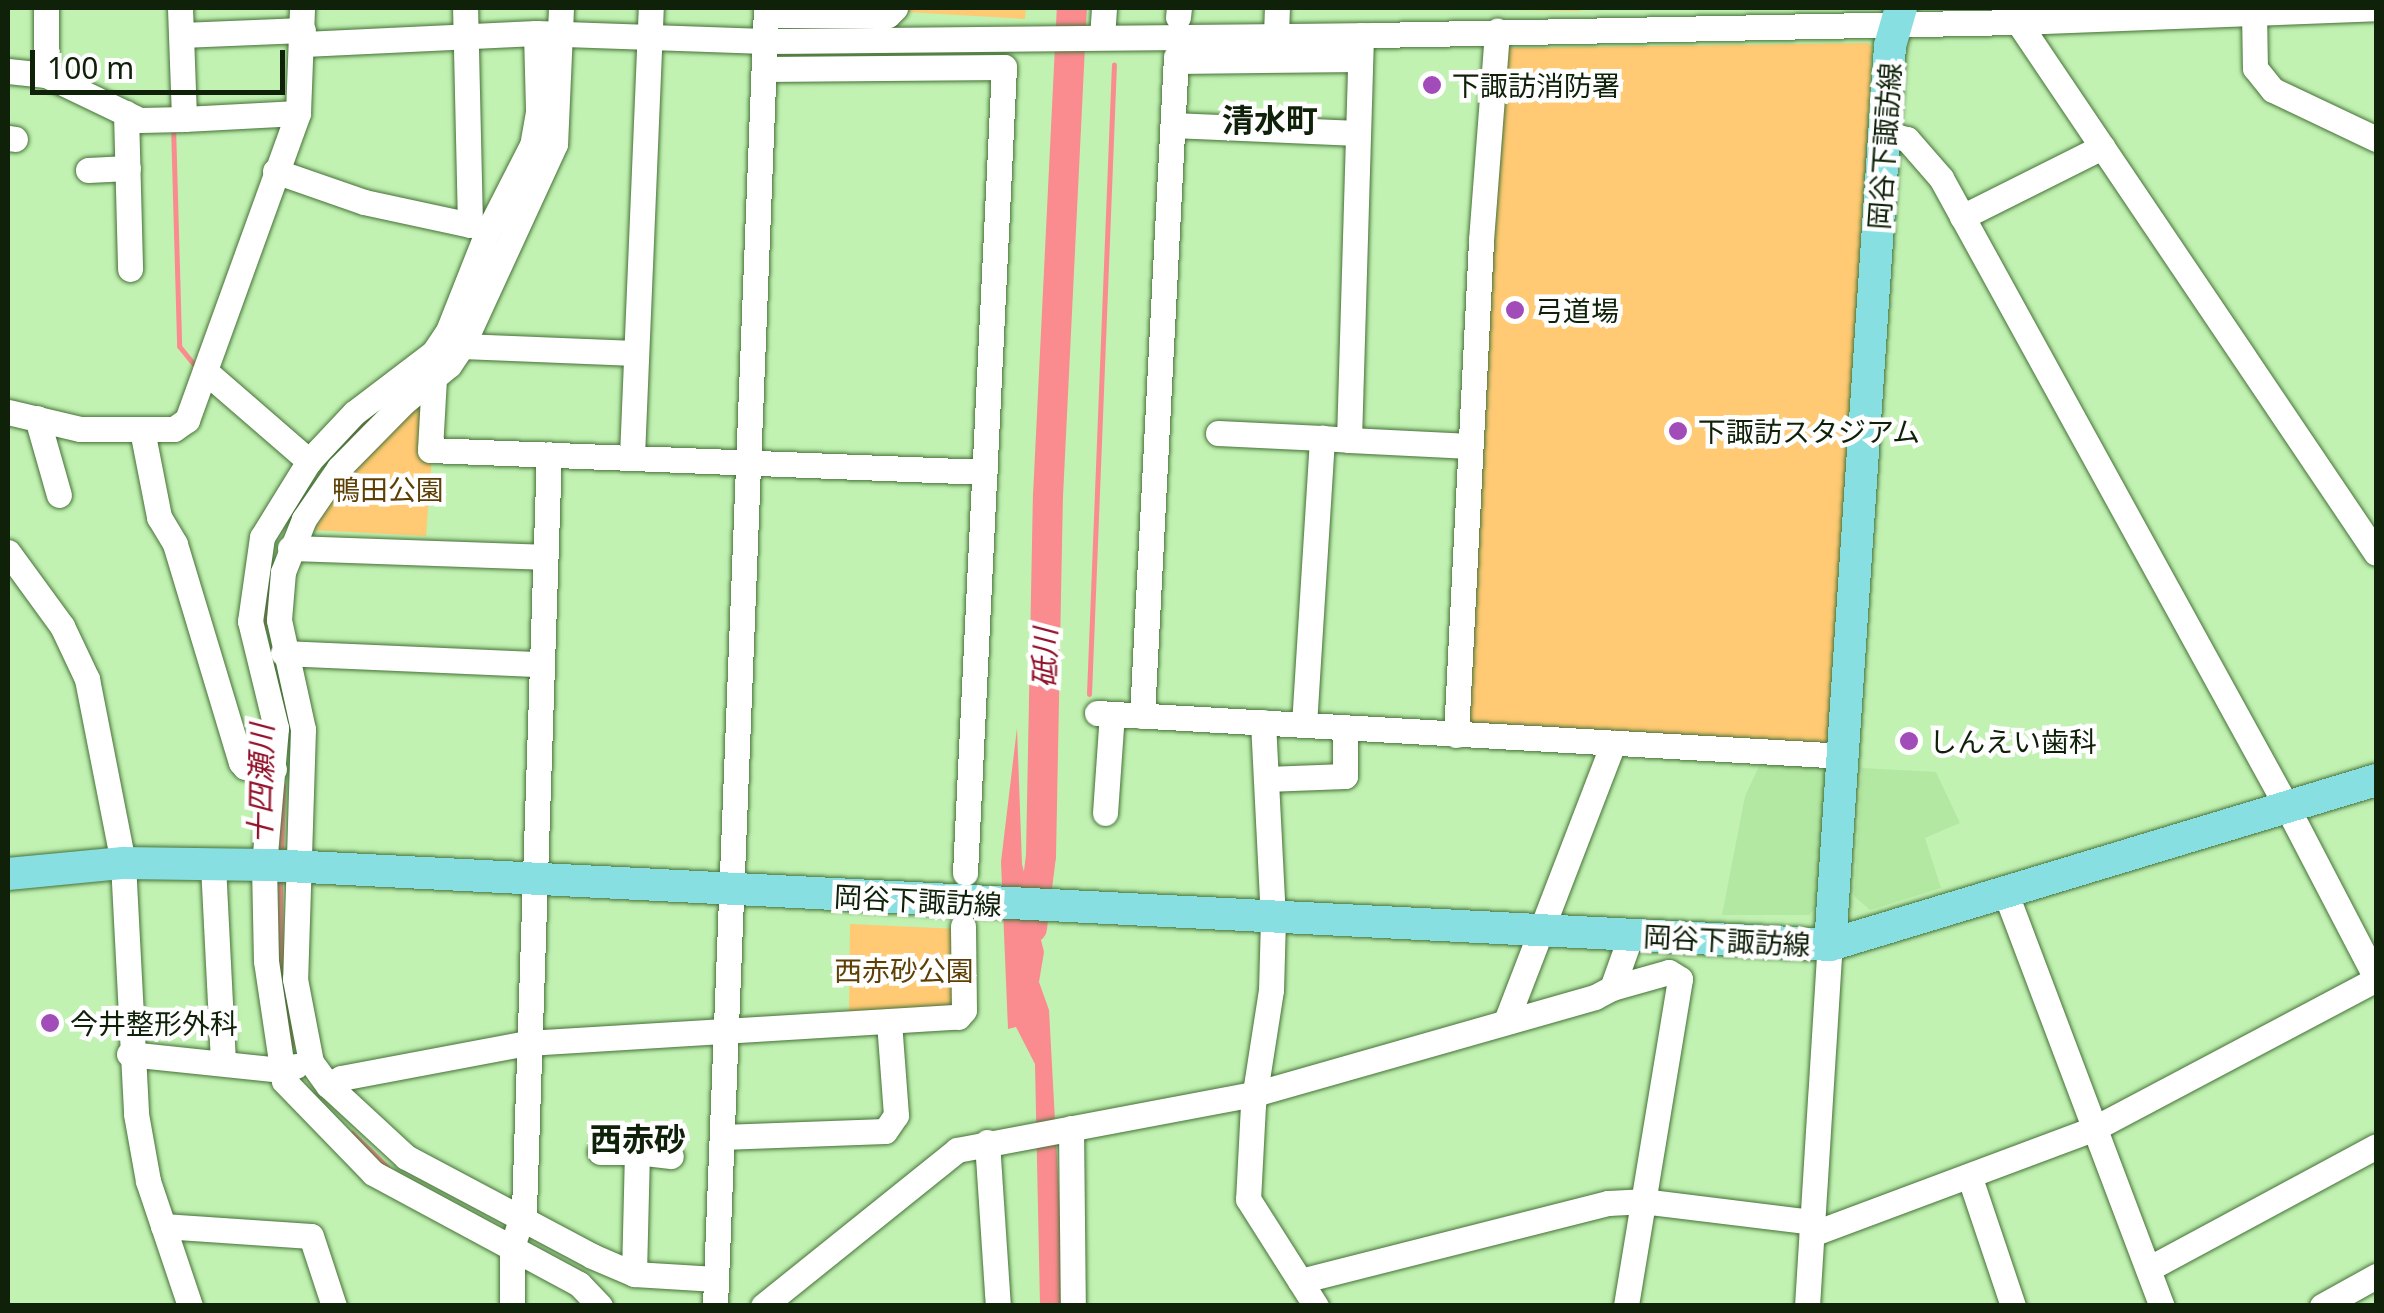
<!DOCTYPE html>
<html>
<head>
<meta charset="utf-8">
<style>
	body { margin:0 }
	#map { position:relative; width:2384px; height:1313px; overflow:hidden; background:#c1f2b2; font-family:"Noto Sans","Noto Sans JP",sans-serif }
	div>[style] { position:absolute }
	.built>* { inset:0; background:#b3e8a2 }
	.green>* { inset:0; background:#ffca73 }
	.water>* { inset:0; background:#fa8b8f }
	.stream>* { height:5px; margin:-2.5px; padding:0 2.5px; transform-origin:2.5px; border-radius:2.5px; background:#fa8b8f }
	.river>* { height:30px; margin:-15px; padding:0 15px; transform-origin:15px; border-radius:15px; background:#fa8b8f }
	.roads { filter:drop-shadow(0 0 2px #467137) drop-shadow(0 0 2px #467137) }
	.minor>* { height:25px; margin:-12.5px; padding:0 12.5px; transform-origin:12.5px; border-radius:12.5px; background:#fff }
	.major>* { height:32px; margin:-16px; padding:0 16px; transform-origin:16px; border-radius:16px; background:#88dfe2 }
	.dots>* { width:28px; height:28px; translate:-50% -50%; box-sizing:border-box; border:5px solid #fff; border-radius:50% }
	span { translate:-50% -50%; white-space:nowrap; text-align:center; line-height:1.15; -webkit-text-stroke:9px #fff; paint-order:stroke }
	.poi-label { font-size:28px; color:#0f2109 }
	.left { translate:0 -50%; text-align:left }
	.street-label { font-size:28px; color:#0f2109 }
	.park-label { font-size:28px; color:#5e4005 }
	.water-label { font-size:30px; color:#92112a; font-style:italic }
	.quarter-label { font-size:32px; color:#0f2109; font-weight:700 }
	.frame { position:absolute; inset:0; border:10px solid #0f2109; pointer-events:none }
	.scale { position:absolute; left:30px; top:50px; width:255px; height:45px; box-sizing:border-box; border:5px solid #0f2109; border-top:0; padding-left:12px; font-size:30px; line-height:35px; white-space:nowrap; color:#0f2109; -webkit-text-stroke:8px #fff; paint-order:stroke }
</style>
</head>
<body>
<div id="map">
	<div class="built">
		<i style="clip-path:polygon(1761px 762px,1828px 765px,1816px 907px,1809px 915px,1722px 915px,1745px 796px)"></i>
		<i style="clip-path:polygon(1862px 768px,1936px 772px,1960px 823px,1925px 838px,1941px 888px,1870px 910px,1854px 896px)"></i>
	</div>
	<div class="green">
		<i style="clip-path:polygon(906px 8px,1026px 8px,1025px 19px,906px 12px)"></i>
		<i style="clip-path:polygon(1364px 8px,1581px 8px,1580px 11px)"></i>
		<i style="clip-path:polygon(1868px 43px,1872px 47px,1861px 277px,1829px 749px,1462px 728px,1499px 48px)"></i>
		<i style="clip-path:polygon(437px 390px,426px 536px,314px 530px,362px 450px)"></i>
		<i style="clip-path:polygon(850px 924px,959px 929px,959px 1008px,849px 1016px)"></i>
	</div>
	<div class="water">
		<i style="clip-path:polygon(1017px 728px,1022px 864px,1044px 952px,1039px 982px,1049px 1010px,1065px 1305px,1040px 1305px,1035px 1064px,1016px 1027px,1008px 1029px,1001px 862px)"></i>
	</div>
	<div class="stream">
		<i style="left:173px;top:125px;width:221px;rotate:88.4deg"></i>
		<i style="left:179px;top:346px;width:28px;rotate:51deg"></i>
		<i style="left:346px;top:440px;width:29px;rotate:-46deg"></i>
		<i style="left:263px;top:628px;width:39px;rotate:-80deg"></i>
		<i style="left:1089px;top:694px;width:630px;rotate:-87.73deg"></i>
		<i style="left:281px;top:855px;width:69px;rotate:-88.3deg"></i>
		<i style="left:280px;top:876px;width:92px;rotate:89.4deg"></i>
		<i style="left:281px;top:968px;width:78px;rotate:82.6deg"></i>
		<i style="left:352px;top:1133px;width:49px;rotate:44.2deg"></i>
	</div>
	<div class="river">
		<i style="left:1032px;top:928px;width:73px;rotate:-82.9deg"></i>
		<i style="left:1041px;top:856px;width:360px;rotate:-88.9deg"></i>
		<i style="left:1048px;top:496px;width:489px;rotate:-87.2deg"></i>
	</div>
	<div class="roads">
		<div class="minor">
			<i style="left:180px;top:8px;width:111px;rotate:87.9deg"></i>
			<i style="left:184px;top:119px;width:114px;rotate:-3deg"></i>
			<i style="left:561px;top:8px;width:136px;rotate:92.5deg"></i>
			<i style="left:555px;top:144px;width:222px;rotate:114.7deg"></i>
			<i style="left:462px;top:346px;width:23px;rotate:124deg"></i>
			<i style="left:449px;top:365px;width:58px;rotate:140.6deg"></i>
			<i style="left:404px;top:402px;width:93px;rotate:134.6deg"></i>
			<i style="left:339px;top:468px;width:62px;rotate:124.5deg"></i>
			<i style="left:304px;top:519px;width:57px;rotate:111.6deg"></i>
			<i style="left:283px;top:572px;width:48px;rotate:94.8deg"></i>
			<i style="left:279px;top:620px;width:112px;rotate:77.6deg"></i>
			<i style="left:303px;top:729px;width:250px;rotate:91.8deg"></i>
			<i style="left:295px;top:979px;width:85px;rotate:79.1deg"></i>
			<i style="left:311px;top:1062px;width:29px;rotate:54deg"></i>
			<i style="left:328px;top:1085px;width:106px;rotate:42.7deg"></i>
			<i style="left:406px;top:1157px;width:211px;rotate:28deg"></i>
			<i style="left:592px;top:1256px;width:46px;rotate:23.2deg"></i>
			<i style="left:634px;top:1274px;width:82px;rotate:3.5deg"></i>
			<i style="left:2254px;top:12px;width:56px;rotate:89deg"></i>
			<i style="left:2255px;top:68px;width:28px;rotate:51deg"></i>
			<i style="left:2273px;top:90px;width:114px;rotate:25.4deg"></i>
			<i style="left:766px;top:15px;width:122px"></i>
			<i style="left:888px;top:15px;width:10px;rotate:-45deg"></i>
			<i style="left:1178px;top:17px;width:9px;rotate:-84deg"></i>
			<i style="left:2018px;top:22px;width:640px;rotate:56.01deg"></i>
			<i style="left:536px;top:33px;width:79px;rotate:88.5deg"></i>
			<i style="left:538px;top:112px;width:34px;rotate:100deg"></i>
			<i style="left:532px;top:145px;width:101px;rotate:117.1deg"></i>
			<i style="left:486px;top:235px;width:103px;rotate:111.6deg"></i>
			<i style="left:448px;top:331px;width:27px;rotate:124deg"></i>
			<i style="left:433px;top:353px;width:99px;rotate:142.8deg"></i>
			<i style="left:354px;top:413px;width:66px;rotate:133.2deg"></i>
			<i style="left:309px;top:461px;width:89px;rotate:121.7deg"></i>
			<i style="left:262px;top:537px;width:85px;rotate:98.1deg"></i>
			<i style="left:250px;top:621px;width:110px;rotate:76.3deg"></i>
			<i style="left:276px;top:728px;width:139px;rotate:95deg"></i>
			<i style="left:264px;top:866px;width:95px;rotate:88.8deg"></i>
			<i style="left:266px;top:961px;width:121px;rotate:81.5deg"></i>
			<i style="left:284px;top:1081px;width:128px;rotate:45.9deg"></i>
			<i style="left:373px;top:1173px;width:234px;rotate:28.3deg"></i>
			<i style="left:579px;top:1284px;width:30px;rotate:46deg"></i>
			<i style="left:181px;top:35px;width:122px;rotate:-2.3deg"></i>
			<i style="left:1276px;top:35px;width:27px;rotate:-88deg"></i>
			<i style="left:1102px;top:37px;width:29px;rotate:-86deg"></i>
			<i style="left:304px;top:44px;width:232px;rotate:-2.7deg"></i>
			<i style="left:536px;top:33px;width:229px;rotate:2deg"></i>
			<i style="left:765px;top:41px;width:610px;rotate:-0.56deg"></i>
			<i style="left:1375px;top:35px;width:643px;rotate:-1.16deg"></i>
			<i style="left:2018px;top:22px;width:358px;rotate:-2.2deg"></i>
			<i style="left:1176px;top:61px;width:184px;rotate:-0.6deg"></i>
			<i style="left:764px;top:69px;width:240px;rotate:-0.5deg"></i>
			<i style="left:1004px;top:67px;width:807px;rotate:92.77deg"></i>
			<i style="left:8px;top:71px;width:38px;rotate:6deg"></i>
			<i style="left:46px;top:75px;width:104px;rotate:25.6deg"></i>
			<i style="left:140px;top:120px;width:44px;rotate:-1.3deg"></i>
			<i style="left:46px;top:75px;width:67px;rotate:-90deg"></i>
			<i style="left:126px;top:113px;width:156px;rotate:88.5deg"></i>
			<i style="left:1173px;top:125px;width:184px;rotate:2.5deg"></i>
			<i style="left:1884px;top:133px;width:24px;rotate:15deg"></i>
			<i style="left:1907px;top:139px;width:52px;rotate:48.9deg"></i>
			<i style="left:1941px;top:178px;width:718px;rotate:61.19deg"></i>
			<i style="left:2287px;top:807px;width:193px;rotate:62.5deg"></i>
			<i style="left:8px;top:138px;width:7px;rotate:8deg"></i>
			<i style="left:88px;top:170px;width:40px;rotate:-2.9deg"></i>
			<i style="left:275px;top:171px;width:94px;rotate:19.2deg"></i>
			<i style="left:364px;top:202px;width:108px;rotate:12.2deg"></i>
			<i style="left:470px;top:225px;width:217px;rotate:-91.3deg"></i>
			<i style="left:1962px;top:217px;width:157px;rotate:-26.6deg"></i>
			<i style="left:462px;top:346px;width:173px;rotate:2.3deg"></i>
			<i style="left:205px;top:371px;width:138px;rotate:40.9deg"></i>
			<i style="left:434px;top:378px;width:72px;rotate:93.2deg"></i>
			<i style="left:430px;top:450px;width:555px;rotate:2.27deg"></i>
			<i style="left:8px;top:412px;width:74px;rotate:13.3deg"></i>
			<i style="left:80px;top:429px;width:94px"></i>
			<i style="left:174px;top:429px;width:16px;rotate:-35deg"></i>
			<i style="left:187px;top:420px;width:326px;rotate:-70.1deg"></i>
			<i style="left:298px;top:113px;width:105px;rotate:-87.8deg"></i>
			<i style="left:37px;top:418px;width:80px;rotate:74.1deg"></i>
			<i style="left:142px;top:430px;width:89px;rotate:78.9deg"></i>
			<i style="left:159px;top:517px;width:31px;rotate:59deg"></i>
			<i style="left:175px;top:544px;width:228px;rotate:73.2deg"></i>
			<i style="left:241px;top:762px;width:6px;rotate:51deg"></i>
			<i style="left:245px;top:767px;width:29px;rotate:4deg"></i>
			<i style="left:1218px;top:433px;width:104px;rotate:2.8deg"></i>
			<i style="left:1349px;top:440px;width:121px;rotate:2.8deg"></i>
			<i style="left:632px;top:456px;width:448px;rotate:-87.6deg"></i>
			<i style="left:290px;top:548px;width:254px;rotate:2deg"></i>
			<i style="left:8px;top:552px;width:92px;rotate:53.9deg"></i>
			<i style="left:62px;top:626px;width:59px;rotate:64.7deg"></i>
			<i style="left:87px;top:679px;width:187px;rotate:78.9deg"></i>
			<i style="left:123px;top:863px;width:251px;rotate:87deg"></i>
			<i style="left:136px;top:1114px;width:68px;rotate:79.8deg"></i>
			<i style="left:148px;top:1181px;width:132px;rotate:71.4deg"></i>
			<i style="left:283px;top:653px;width:257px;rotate:2.5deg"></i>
			<i style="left:1097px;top:713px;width:748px;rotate:3.29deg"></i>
			<i style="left:1142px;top:716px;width:660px;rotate:-87.05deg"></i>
			<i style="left:1263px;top:722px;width:197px;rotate:87.1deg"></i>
			<i style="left:1273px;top:919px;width:71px;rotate:91.6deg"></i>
			<i style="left:1271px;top:990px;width:116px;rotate:98.9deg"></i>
			<i style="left:1253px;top:1105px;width:94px;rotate:93deg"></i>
			<i style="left:1248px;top:1199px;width:127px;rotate:57.6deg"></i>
			<i style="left:1304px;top:725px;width:288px;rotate:-86.4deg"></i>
			<i style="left:1322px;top:438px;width:27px;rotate:4deg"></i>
			<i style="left:1349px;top:440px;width:405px;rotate:-88.3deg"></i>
			<i style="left:1456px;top:735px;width:496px;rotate:-87.1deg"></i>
			<i style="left:1481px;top:240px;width:210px;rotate:-85.6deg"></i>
			<i style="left:1266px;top:779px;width:79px;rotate:-2.2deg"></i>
			<i style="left:1345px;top:776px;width:48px;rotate:-90deg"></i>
			<i style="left:1105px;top:813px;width:99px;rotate:-86deg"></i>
			<i style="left:213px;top:865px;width:196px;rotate:87.1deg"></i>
			<i style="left:2006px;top:894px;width:441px;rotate:69.3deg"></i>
			<i style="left:1612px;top:988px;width:59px;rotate:-15.7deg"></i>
			<i style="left:1669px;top:972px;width:13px;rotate:32deg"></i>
			<i style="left:1680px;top:979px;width:331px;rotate:99.4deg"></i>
			<i style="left:1506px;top:1021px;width:298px;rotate:-68.9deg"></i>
			<i style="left:129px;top:1054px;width:152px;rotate:6deg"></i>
			<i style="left:280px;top:1070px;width:16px;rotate:-14deg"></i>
			<i style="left:328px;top:1085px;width:15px;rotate:-28deg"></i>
			<i style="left:341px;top:1078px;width:189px;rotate:-10.7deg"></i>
			<i style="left:527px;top:1043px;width:432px;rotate:-3.5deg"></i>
			<i style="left:958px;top:1017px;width:9px;rotate:-49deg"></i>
			<i style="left:964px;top:1010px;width:84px;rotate:-90.7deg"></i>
			<i style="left:1071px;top:1128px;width:178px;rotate:89.4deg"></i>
			<i style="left:722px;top:1137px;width:163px;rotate:-2.1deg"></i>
			<i style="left:885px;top:1131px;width:19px;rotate:-55deg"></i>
			<i style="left:896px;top:1115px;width:93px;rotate:-94.3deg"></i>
			<i style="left:987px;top:1142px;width:164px;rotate:86.2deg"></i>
			<i style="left:600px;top:1152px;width:37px"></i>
			<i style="left:1970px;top:1178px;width:135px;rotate:71.4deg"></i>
			<i style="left:163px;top:1226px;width:148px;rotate:3.9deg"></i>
			<i style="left:311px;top:1236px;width:74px;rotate:71.8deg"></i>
			<i style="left:1812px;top:1234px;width:302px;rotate:-20.5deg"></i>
			<i style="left:2095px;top:1128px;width:318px;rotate:-27.9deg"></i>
			<i style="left:2148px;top:1269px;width:259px;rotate:-28.3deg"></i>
			<i style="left:634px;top:1274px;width:122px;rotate:-88.6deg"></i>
			<i style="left:637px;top:1152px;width:34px;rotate:7deg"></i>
			<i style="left:1300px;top:1281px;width:318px;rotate:-14.2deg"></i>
			<i style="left:1608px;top:1203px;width:34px;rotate:-3deg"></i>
			<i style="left:1642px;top:1201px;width:171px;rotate:7deg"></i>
			<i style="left:512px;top:1306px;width:59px;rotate:-90deg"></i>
			<i style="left:512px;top:1247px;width:39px;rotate:-72deg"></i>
			<i style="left:524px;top:1210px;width:756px;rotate:-88.11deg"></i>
			<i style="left:715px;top:1306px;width:1299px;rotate:-87.75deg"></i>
			<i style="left:763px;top:1306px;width:249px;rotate:-38.8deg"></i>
			<i style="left:957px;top:1150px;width:306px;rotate:-10.7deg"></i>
			<i style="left:1258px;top:1093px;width:350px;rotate:-15.9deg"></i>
			<i style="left:1595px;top:997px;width:19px;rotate:-28deg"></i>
			<i style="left:1612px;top:988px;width:56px;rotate:-70.3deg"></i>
			<i style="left:1807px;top:1306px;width:362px;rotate:-86.4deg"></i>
			<i style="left:2322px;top:1306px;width:62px;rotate:-29.1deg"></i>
		</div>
		<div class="major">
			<i style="left:8px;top:874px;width:116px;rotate:-5.5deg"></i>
			<i style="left:123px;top:863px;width:145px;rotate:0.8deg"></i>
			<i style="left:268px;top:865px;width:1564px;rotate:2.93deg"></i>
			<i style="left:1830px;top:945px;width:570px;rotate:-16.81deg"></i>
			<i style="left:1830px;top:945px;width:901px;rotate:-86.18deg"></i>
			<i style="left:1890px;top:46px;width:40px;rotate:-74deg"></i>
		</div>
	</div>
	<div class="dots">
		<i style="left:1432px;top:85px;background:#a24cba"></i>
		<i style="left:1515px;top:310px;background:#a24cba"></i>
		<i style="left:1678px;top:431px;background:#a24cba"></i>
		<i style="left:1909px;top:741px;background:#a24cba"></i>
		<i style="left:50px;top:1023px;background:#a24cba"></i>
	</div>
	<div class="poi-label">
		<span class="left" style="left:1452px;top:85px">下諏訪消防署</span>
		<span class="left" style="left:1535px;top:310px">弓道場</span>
		<span class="left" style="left:1698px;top:431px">下諏訪スタジアム</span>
		<span class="left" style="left:1929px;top:741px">しんえい歯科</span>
		<span class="left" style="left:70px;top:1023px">今井整形外科</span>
	</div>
	<div class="street-label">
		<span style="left:1884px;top:146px;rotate:-86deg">岡谷下諏訪線</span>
		<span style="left:918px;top:900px;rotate:3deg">岡谷下諏訪線</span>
		<span style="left:1727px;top:940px;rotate:3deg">岡谷下諏訪線</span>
	</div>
	<div class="park-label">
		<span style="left:388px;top:489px">鴨田公園</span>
		<span style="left:904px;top:970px">西赤砂公園</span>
	</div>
	<div class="water-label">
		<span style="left:1045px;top:658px;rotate:-89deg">砥川</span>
		<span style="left:261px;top:784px;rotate:-89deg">十四瀬川</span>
	</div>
	<div class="quarter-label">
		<span style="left:1270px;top:120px">清水町</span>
		<span style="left:638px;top:1139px">西赤砂</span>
	</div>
	<div class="frame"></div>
	<div class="scale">100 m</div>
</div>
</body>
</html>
